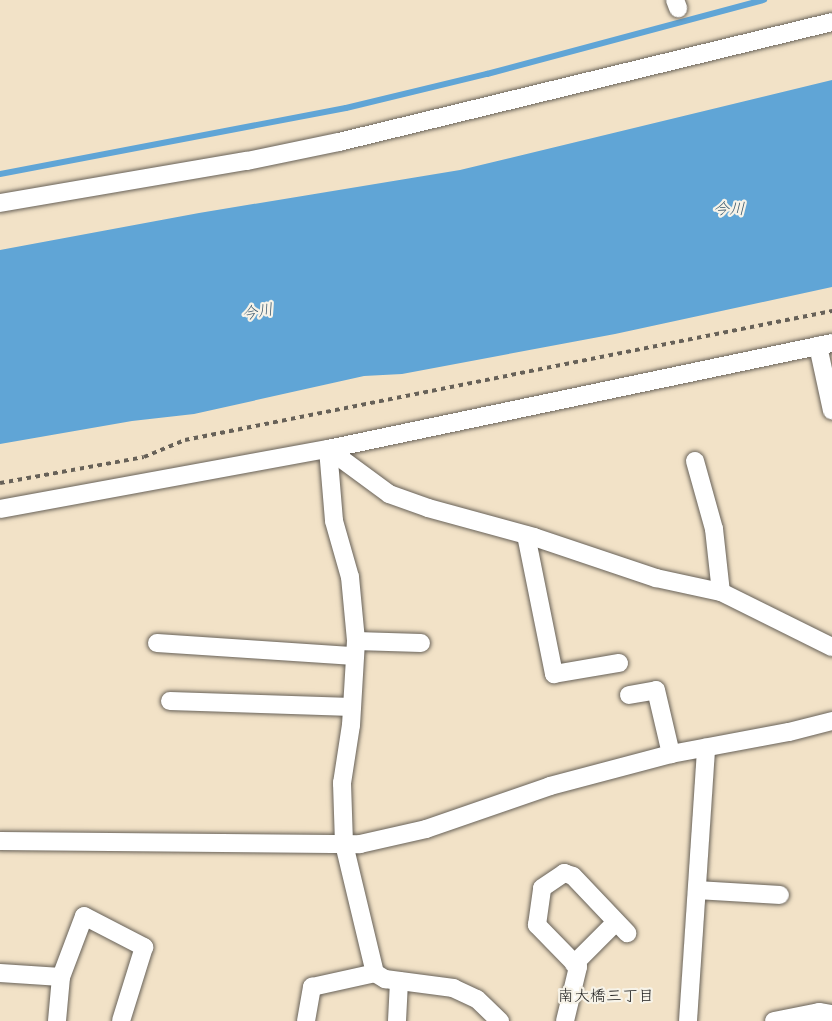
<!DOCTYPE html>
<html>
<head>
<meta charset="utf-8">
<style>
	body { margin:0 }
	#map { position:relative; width:832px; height:1021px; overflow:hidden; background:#f2e2c7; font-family:"Playpen Sans","Klee One",sans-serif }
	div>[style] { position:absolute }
	.water>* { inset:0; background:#60a5d6 }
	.stream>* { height:6px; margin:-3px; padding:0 3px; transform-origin:3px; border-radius:3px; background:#60a5d6 }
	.path>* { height:4px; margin-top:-2px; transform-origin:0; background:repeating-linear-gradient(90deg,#676158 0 4.5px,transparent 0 9px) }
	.roads { filter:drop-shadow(0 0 2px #676158) drop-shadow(0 0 2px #676158) }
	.street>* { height:18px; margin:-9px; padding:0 9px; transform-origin:9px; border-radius:9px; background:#fff }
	span { translate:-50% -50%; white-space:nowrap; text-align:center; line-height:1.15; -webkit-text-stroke:4.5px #f7f3e8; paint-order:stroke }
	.water-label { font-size:16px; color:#3b5a70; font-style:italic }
	.neighbourhood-label { font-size:16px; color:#1c1c1c }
</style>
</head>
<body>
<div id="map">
	<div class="water">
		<i style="clip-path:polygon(832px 80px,832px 287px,615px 334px,402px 374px,364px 376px,194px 414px,132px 421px,0 444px,0 250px,199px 213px,460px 170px)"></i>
	</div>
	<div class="stream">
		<i style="left:0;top:174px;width:352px;rotate:-10.8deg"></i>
		<i style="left:346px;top:108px;width:145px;rotate:-13.6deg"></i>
		<i style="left:487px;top:74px;width:287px;rotate:-15deg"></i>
	</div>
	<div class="path">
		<i style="left:0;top:483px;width:146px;rotate:-10.2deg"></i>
		<i style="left:144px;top:457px;width:44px;rotate:-22.5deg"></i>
		<i style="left:185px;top:440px;width:660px;rotate:-11.28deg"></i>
	</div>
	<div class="roads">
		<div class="street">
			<i style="left:675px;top:0;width:9px;rotate:69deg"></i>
			<i style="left:0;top:203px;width:251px;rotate:-9.7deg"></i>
			<i style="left:247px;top:161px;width:94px;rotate:-11.7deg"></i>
			<i style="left:339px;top:142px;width:507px;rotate:-13.68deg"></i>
			<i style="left:818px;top:346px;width:66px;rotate:77.8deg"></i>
			<i style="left:328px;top:449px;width:76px;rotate:36.4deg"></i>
			<i style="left:389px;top:494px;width:41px;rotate:19.7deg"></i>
			<i style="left:428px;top:508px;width:110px;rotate:15.3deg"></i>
			<i style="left:534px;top:537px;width:129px;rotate:18.6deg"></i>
			<i style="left:656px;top:578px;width:66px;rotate:12.2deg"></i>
			<i style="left:721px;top:592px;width:124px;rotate:26.4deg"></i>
			<i style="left:328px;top:449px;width:72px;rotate:85.2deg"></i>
			<i style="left:334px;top:521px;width:58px;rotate:74.1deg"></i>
			<i style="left:350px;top:577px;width:64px;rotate:84.6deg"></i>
			<i style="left:356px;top:641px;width:84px;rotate:93.4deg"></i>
			<i style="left:351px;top:725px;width:59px;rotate:98.8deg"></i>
			<i style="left:342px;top:783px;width:61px;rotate:88.1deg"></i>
			<i style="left:344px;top:844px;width:133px;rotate:76.5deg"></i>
			<i style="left:695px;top:461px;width:71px;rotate:74.4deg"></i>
			<i style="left:714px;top:529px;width:63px;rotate:83.7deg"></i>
			<i style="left:0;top:509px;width:333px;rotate:-10.4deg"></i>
			<i style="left:328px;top:449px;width:515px;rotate:-11.88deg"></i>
			<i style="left:526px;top:535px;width:142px;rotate:78.6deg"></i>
			<i style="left:554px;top:674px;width:66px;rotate:-9.6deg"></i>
			<i style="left:356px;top:641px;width:65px;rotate:1.8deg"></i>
			<i style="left:157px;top:643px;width:198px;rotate:3.8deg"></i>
			<i style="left:629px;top:695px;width:27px;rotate:-10deg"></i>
			<i style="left:656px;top:690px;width:66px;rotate:76.8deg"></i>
			<i style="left:170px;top:701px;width:182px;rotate:1.9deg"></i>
			<i style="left:0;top:841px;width:360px;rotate:0.5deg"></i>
			<i style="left:360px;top:844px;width:68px;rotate:-12.8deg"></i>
			<i style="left:426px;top:829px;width:131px;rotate:-19.1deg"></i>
			<i style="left:550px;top:786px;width:125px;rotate:-14.8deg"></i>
			<i style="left:671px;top:754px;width:120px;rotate:-10.6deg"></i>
			<i style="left:789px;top:732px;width:44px;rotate:-14.3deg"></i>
			<i style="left:697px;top:890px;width:83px;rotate:3.4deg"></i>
			<i style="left:574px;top:964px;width:59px;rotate:-45deg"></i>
			<i style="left:0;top:973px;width:61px;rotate:3.8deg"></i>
			<i style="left:57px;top:1021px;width:44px;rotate:-84.8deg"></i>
			<i style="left:61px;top:977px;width:65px;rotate:-69.3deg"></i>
			<i style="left:84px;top:916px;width:68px;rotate:27.3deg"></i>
			<i style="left:144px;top:947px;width:77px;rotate:107.3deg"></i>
			<i style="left:306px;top:1021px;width:35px;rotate:-80deg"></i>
			<i style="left:312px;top:987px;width:65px;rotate:-12.5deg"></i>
			<i style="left:375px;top:973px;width:12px;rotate:31deg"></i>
			<i style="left:385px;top:979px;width:69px;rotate:7.5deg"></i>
			<i style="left:453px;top:988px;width:26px;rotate:25deg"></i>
			<i style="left:477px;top:999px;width:32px;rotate:44deg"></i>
			<i style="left:397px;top:1021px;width:40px;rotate:-87.1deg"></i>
			<i style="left:565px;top:1021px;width:56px;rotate:-76.5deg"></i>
			<i style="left:578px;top:967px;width:59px;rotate:-134.3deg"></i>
			<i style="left:537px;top:925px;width:37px;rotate:-82deg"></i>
			<i style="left:542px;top:888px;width:27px;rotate:-34deg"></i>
			<i style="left:564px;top:873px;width:9px;rotate:18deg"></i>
			<i style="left:573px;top:876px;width:79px;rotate:46.5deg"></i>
			<i style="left:688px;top:1021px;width:274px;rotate:-86.2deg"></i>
			<i style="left:774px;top:1021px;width:46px;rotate:-11.3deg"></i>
			<i style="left:819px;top:1012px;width:13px;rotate:9deg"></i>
		</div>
	</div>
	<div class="water-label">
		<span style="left:729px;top:207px">今川</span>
		<span style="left:257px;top:310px;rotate:-10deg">今川</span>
	</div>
	<div class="neighbourhood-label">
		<span style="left:606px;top:994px">南大橋三丁目</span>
	</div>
</div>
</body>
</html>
